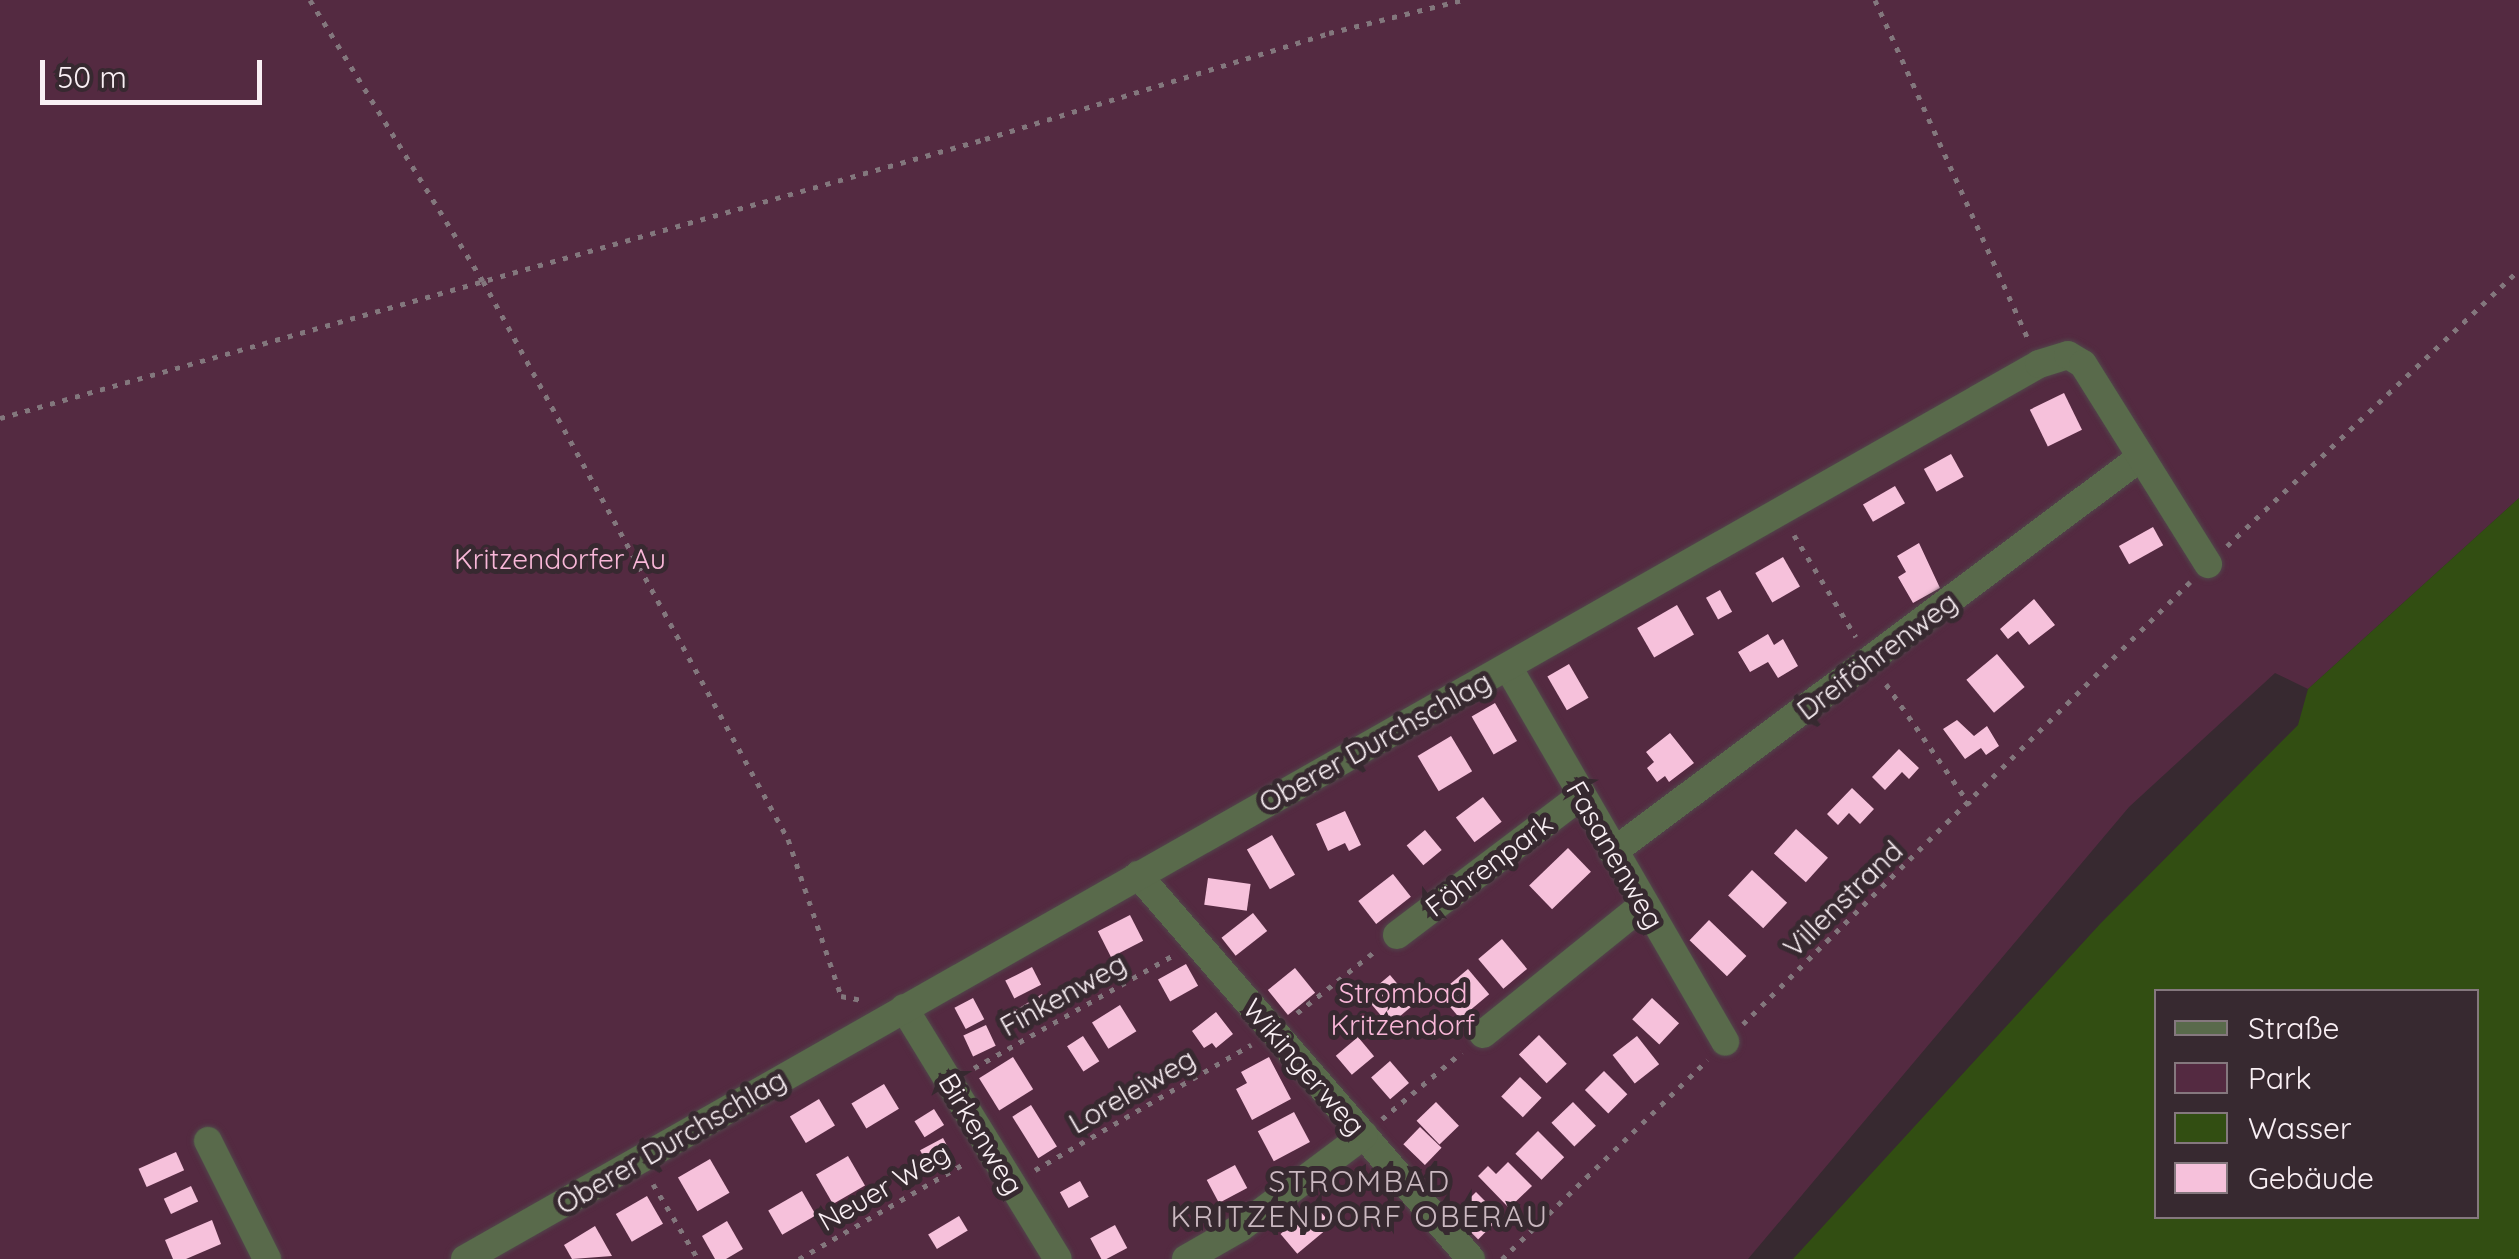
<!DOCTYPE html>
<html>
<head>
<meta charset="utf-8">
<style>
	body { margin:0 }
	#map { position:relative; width:2519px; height:1259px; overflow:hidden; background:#372930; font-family:Quicksand,sans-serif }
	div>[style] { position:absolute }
	.green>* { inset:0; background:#542a41 }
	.water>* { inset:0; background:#324e12 }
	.building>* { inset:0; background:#f6c1db; transform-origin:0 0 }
	.path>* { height:5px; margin-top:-2.5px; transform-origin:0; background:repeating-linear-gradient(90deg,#83777d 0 5px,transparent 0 13px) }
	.roads { filter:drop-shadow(0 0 2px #52454b) drop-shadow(0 0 2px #52454b) }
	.minor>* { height:28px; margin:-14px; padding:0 14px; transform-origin:14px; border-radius:14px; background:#596a4b }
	span { translate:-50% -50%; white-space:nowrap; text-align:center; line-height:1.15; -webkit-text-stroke:10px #372930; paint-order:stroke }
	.park-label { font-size:28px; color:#f9b7d8 }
	.street-label { font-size:28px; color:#f9eff4 }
	.neighbourhood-label { font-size:30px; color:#cab8c0; letter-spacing:2.5px }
	.legend { position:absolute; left:2154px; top:989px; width:325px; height:230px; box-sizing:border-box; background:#372930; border:2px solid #85787e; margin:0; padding:12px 18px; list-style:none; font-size:30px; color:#f9eff4 }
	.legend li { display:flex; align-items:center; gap:20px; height:50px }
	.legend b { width:50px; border:2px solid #85787e }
	.scale { position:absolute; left:40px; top:60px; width:222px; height:45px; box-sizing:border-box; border:5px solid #f9eff4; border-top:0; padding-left:12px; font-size:30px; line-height:35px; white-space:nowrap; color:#f9eff4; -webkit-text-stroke:8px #372930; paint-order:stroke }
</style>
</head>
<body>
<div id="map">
	<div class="green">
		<i style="clip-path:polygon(0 0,2519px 0,2519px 498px,2308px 689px,2275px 673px,2129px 807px,1748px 1259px,0 1259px)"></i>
	</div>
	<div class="water">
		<i style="clip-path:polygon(evenodd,2519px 498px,2519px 1259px,1793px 1259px,2100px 924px,2298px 725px,2308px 689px,2519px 498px,2156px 992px,2476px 992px,2476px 1216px,2156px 1216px,2156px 992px)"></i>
	</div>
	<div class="building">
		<i style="left:2064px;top:393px;width:41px;height:38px;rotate:64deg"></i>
		<i style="left:1951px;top:454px;width:26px;height:31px;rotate:61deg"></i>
		<i style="left:1895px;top:486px;width:20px;height:37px;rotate:60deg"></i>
		<i style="left:2153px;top:527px;width:21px;height:39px;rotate:61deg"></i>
		<i style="clip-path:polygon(1919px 543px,1940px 588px,1913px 603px,1898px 577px,1906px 572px,1897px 556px)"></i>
		<i style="left:1783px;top:557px;width:34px;height:32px;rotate:60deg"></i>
		<i style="left:1720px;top:590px;width:25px;height:16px;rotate:61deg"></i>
		<i style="clip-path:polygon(2034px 599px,2055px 625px,2029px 645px,2018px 631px,2008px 639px,2000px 629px)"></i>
		<i style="left:1677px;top:605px;width:34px;height:46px;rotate:60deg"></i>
		<i style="clip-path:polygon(1768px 634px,1774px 645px,1783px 639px,1798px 666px,1778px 678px,1768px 662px,1750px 672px,1738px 652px)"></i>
		<i style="left:1997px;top:654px;width:43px;height:40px;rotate:50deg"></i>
		<i style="left:1569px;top:664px;width:39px;height:25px;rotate:60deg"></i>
		<i style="left:1495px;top:703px;width:44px;height:27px;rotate:60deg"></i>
		<i style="clip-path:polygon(1957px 720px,1974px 736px,1987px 726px,1999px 746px,1986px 755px,1981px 748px,1965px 759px,1943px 729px)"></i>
		<i style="clip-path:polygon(1670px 733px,1694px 763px,1669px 782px,1665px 776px,1657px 782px,1647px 768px,1654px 762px,1646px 752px)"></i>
		<i style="left:1451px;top:736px;width:41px;height:39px;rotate:59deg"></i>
		<i style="clip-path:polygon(1899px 749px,1919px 768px,1909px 779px,1902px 772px,1885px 790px,1872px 777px)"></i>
		<i style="clip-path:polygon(1852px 788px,1874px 809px,1860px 824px,1849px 813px,1838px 825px,1827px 814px)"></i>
		<i style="left:1483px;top:797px;width:31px;height:34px;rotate:53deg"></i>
		<i style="clip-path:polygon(1345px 811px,1361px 845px,1349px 851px,1345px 843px,1328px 851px,1316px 824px)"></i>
		<i style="left:1796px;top:829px;width:43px;height:33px;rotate:42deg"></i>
		<i style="left:1425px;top:830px;width:26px;height:24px;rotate:50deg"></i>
		<i style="left:1272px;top:835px;width:46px;height:29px;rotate:60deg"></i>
		<i style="left:1568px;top:848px;width:33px;height:54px;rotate:46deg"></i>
		<i style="left:1752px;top:870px;width:48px;height:35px;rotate:43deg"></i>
		<i style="left:1393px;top:874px;width:29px;height:44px;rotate:52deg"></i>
		<i style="left:1208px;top:878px;width:43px;height:27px;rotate:8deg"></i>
		<i style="left:1253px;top:913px;width:23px;height:40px;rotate:52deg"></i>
		<i style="left:1130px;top:915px;width:29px;height:36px;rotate:63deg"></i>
		<i style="left:1709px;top:920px;width:52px;height:28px;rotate:44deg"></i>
		<i style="left:1502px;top:939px;width:39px;height:31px;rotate:50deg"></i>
		<i style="left:1186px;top:964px;width:25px;height:32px;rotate:61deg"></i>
		<i style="left:1032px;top:967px;width:20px;height:30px;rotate:63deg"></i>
		<i style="left:1295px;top:968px;width:32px;height:35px;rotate:51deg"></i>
		<i style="left:1468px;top:969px;width:33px;height:38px;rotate:50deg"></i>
		<i style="left:1390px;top:975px;width:38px;height:33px;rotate:50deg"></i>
		<i style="clip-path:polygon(1042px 994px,1052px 1014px,1034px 1023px,1031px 1015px,1021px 1021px,1016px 1010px)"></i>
		<i style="left:973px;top:998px;width:24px;height:21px;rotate:62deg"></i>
		<i style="left:1652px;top:998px;width:37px;height:29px;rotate:43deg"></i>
		<i style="left:1120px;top:1005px;width:31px;height:33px;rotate:58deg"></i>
		<i style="clip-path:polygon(1216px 1012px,1233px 1034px,1216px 1048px,1212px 1043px,1204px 1048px,1192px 1031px)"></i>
		<i style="left:986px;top:1025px;width:23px;height:25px;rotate:65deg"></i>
		<i style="left:1539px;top:1035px;width:40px;height:28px;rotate:46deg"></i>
		<i style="left:1083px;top:1036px;width:30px;height:19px;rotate:57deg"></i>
		<i style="left:1637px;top:1036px;width:36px;height:31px;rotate:52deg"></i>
		<i style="left:1358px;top:1037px;width:25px;height:29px;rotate:50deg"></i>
		<i style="left:1013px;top:1057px;width:38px;height:40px;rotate:58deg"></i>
		<i style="clip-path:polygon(1269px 1057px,1291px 1099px,1252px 1120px,1236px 1089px,1247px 1083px,1241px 1072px)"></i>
		<i style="left:1390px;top:1061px;width:29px;height:25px;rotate:49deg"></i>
		<i style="left:1604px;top:1071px;width:33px;height:27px;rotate:45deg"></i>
		<i style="left:1520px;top:1077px;width:30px;height:27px;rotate:44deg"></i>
		<i style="left:884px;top:1084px;width:29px;height:38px;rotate:59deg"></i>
		<i style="left:819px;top:1099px;width:31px;height:34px;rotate:59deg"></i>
		<i style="left:1436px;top:1102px;width:33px;height:27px;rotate:46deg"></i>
		<i style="left:1573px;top:1102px;width:33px;height:30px;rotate:46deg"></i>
		<i style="left:1031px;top:1105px;width:49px;height:22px;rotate:58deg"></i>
		<i style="left:934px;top:1109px;width:19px;height:23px;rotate:58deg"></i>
		<i style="left:1294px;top:1112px;width:34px;height:41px;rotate:62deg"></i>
		<i style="left:1420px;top:1127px;width:30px;height:24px;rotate:44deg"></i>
		<i style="left:1538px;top:1131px;width:37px;height:32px;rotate:45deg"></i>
		<i style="left:943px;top:1138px;width:21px;height:26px;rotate:62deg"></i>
		<i style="left:176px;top:1152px;width:20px;height:41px;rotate:66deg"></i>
		<i style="left:848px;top:1156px;width:34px;height:37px;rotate:60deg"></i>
		<i style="left:710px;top:1159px;width:39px;height:37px;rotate:60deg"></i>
		<i style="clip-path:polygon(1508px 1162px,1532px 1186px,1509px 1208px,1478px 1176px,1488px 1166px,1496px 1174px)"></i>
		<i style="left:1235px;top:1165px;width:26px;height:32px;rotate:62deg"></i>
		<i style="left:1080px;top:1181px;width:18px;height:23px;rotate:61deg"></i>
		<i style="left:191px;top:1186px;width:17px;height:30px;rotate:65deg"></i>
		<i style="left:802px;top:1191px;width:28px;height:39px;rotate:60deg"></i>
		<i style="left:1476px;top:1192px;width:35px;height:32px;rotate:45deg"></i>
		<i style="left:647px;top:1196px;width:32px;height:36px;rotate:60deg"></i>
		<i style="left:1315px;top:1205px;width:26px;height:45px;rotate:50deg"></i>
		<i style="left:959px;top:1216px;width:17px;height:36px;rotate:59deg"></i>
		<i style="clip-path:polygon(212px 1220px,221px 1244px,186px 1259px,173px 1259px,165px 1240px)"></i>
		<i style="clip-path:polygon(727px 1221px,743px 1249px,726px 1259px,715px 1259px,702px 1236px)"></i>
		<i style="left:1115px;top:1225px;width:26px;height:28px;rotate:62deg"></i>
		<i style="clip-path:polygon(595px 1226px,612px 1256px,572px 1259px,564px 1245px)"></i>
	</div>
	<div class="path">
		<i style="left:310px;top:0;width:330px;rotate:58.4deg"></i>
		<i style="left:483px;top:281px;width:636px;rotate:61.34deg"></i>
		<i style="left:788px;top:839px;width:166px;rotate:71.3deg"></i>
		<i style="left:841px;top:996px;width:21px;rotate:11deg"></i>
		<i style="left:1875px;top:0;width:372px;rotate:65.7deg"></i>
		<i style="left:0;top:418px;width:1024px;rotate:-15.81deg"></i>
		<i style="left:985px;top:139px;width:360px;rotate:-17.1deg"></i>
		<i style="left:1329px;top:33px;width:137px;rotate:-13.9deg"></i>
		<i style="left:1794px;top:535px;width:119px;rotate:58.7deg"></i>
		<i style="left:2227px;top:546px;width:402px;rotate:-43.4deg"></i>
		<i style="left:1886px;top:684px;width:147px;rotate:55.2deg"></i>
		<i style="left:1297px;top:1013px;width:98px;rotate:-38.4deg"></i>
		<i style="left:1743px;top:1024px;width:629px;rotate:-44.68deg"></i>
		<i style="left:974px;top:1068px;width:230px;rotate:-29.5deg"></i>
		<i style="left:1382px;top:1119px;width:104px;rotate:-39.9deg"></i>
		<i style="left:1035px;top:1170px;width:250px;rotate:-30.1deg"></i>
		<i style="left:653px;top:1184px;width:87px;rotate:59deg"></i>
		<i style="left:799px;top:1259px;width:192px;rotate:-30deg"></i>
		<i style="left:1502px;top:1259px;width:286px;rotate:-44.1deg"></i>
	</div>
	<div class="roads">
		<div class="minor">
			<i style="left:1508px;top:667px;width:433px;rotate:59.9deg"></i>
			<i style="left:1613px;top:852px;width:659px;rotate:-36.8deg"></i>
			<i style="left:1138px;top:875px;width:508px;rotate:49.07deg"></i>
			<i style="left:1397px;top:935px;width:231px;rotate:-37.1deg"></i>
			<i style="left:904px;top:1008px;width:294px;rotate:58.5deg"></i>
			<i style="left:1483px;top:1034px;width:206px;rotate:-38.9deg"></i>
			<i style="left:208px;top:1141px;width:132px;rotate:63.4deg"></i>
			<i style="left:465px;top:1259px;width:1811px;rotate:-29.62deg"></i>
			<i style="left:2039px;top:364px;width:30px;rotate:-17deg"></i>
			<i style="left:2068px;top:355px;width:17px;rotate:31deg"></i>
			<i style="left:2083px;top:364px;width:236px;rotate:58deg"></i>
			<i style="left:1186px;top:1259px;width:62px;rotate:-29.9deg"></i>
			<i style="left:1240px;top:1228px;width:155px;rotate:-36.9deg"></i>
		</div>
	</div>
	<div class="park-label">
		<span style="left:560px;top:559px">Kritzendorfer Au</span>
		<span style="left:1403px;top:1009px">Strombad<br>Kritzendorf</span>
	</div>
	<div class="street-label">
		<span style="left:1877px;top:656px;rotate:-37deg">Dreiföhrenweg</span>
		<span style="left:1375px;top:742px;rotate:-29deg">Oberer Durchschlag</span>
		<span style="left:1615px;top:855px;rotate:60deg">Fasanenweg</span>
		<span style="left:1489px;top:865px;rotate:-37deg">Föhrenpark</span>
		<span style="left:1843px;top:899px;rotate:-44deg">Villenstrand</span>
		<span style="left:1063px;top:995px;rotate:-29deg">Finkenweg</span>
		<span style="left:1304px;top:1067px;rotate:49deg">Wikingerweg</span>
		<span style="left:1132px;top:1091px;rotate:-30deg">Loreleiweg</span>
		<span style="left:981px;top:1134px;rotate:59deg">Birkenweg</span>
		<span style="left:671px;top:1142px;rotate:-30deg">Oberer Durchschlag</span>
		<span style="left:884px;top:1187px;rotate:-30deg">Neuer Weg</span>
	</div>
	<div class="neighbourhood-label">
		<span style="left:1360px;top:1198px">STROMBAD<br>KRITZENDORF OBERAU</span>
	</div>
	<ul class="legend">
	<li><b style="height:12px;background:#596a4b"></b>Straße</li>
	<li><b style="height:28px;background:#542a41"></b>Park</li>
	<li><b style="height:28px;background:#324e12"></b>Wasser</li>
	<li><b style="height:28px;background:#f6c1db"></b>Gebäude</li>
	</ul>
	<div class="scale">50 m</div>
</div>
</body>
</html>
